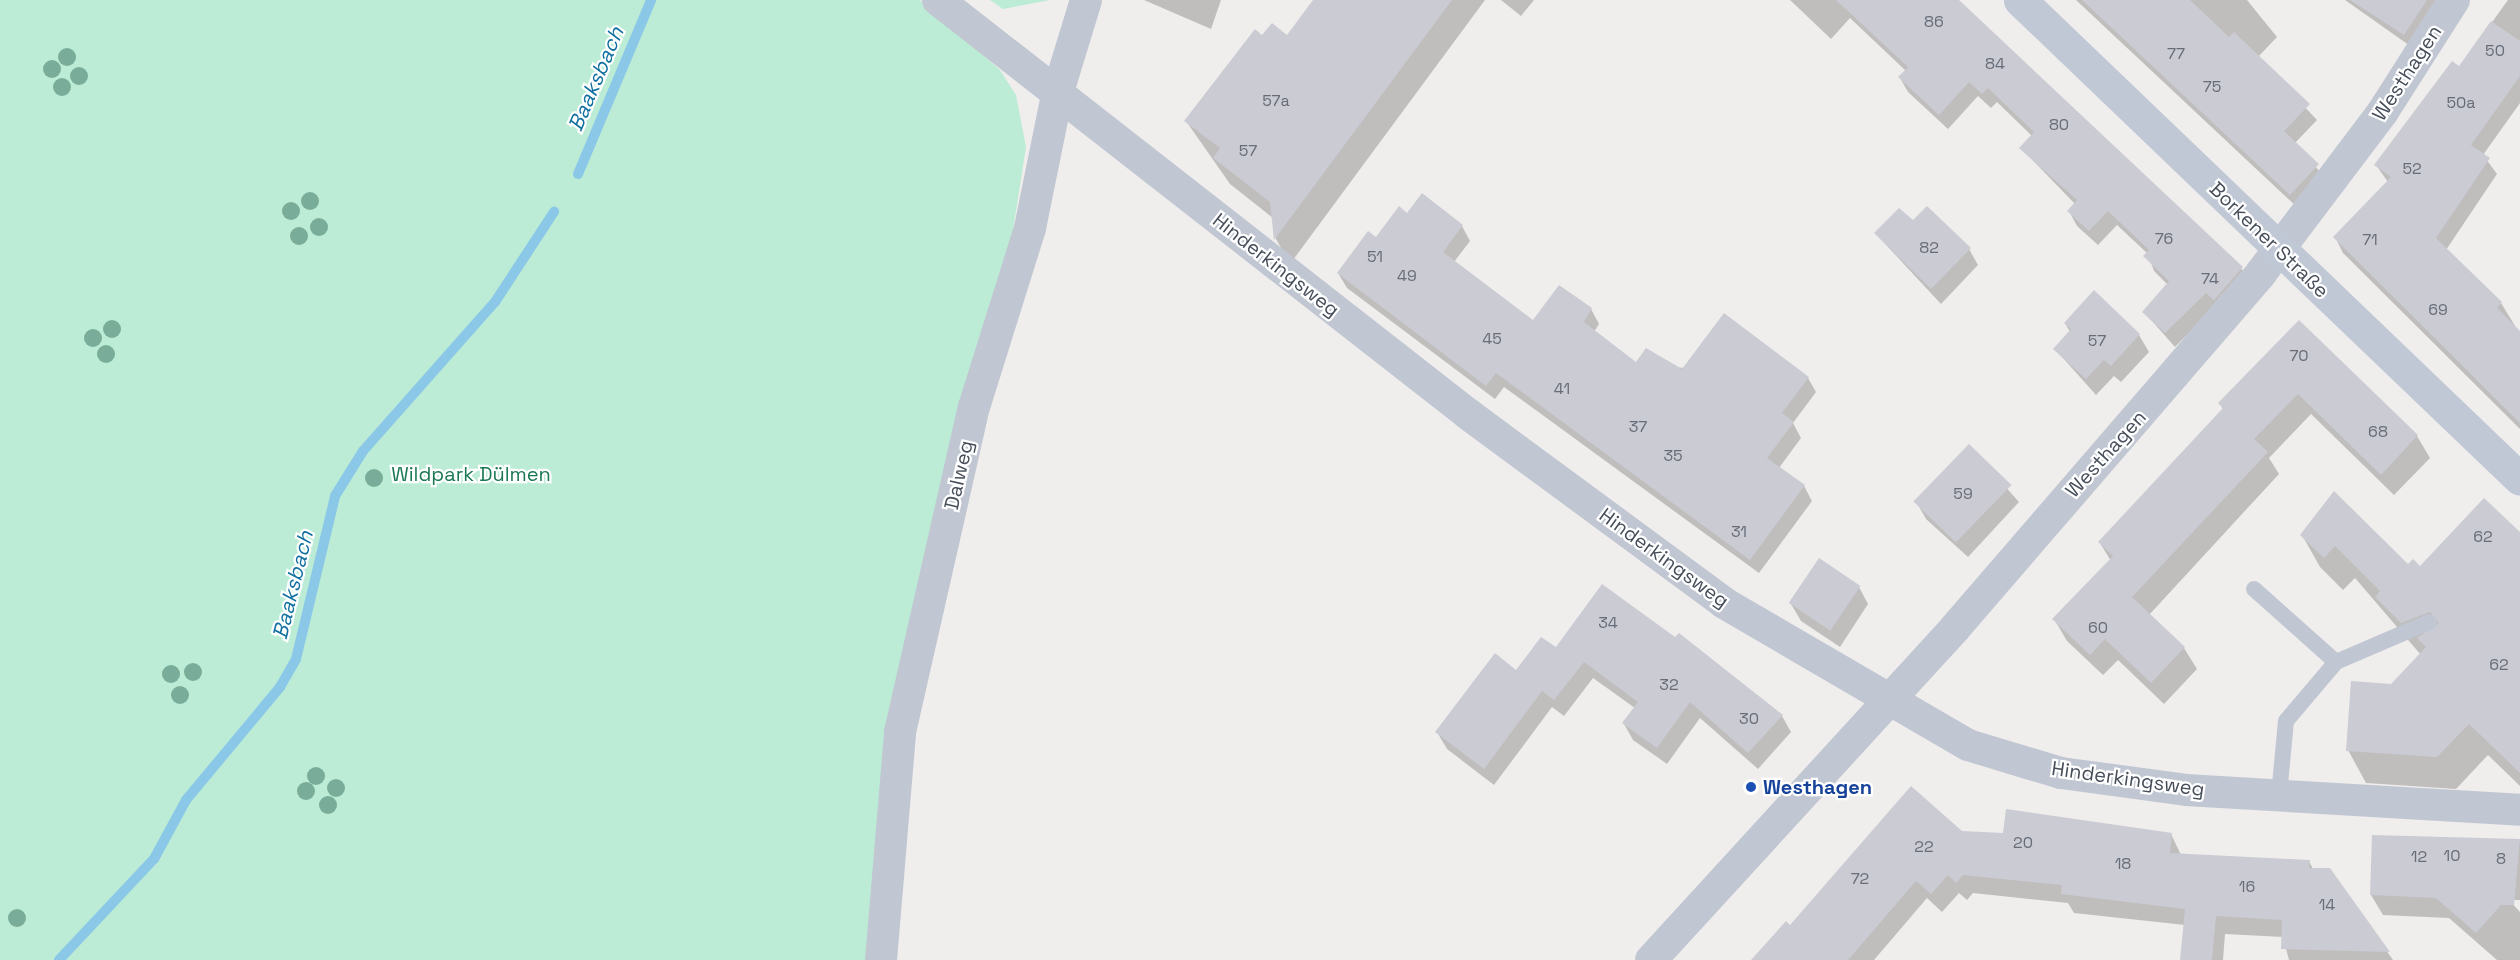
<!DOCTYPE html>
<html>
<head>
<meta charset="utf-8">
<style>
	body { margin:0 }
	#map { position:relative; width:2520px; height:960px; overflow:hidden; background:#f0eded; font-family:"Space Grotesk",sans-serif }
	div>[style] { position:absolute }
	.green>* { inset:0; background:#bcecd5 }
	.shadow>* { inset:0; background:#0003 }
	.stream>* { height:10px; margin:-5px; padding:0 5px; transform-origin:5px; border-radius:5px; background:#8bc8e8 }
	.building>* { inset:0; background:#cacbd3; transform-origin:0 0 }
	.lane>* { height:16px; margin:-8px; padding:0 8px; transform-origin:8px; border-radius:8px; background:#c1c7d2 }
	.street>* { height:32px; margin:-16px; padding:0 16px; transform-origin:16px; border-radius:16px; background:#c1c7d2 }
	.secondary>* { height:33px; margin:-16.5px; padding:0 16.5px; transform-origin:16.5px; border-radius:16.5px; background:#c0c8d6 }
	.trees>* { width:18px; height:18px; margin:-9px; border-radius:50%; background:#7aad99 }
	.dots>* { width:16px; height:16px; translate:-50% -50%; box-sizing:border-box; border:3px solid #fff; border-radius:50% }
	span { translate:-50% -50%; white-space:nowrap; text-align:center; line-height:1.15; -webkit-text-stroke:4.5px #fff; paint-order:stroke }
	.number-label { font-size:16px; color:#676d78 }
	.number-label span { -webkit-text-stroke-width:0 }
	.street-label { font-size:20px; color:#464e5a }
	.park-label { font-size:20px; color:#1a7855 }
	.transit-label { font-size:20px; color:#164399; font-weight:700 }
	.left { translate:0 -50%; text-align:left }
	.water-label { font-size:21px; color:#1170a1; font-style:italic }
</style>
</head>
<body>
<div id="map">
	<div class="green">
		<i style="clip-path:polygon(0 0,920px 0,1000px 70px,1016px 95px,1026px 147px,1008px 262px,866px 960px,0 960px)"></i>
		<i style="clip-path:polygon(990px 0,1050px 0,1003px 9px)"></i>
	</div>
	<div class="shadow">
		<i style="clip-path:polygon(1144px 0,1221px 0,1211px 29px)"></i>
		<i style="clip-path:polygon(1315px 0,1485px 0,1290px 264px,1276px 239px,1273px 218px,1230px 184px,1186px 121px,1263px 37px,1287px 37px)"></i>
		<i style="clip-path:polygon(1501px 0,1534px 0,1521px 16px)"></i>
		<i style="clip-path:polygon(1790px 0,1954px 0,2241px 268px,2250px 282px,2215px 306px,2175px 347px,2144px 312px,2168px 285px,2154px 271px,2148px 254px,2117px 225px,2098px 245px,2077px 226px,2069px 211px,2075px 204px,2021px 148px,2032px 136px,1997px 102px,1991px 108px,1978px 96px,1948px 129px,1908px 92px,1900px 78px,1906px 71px,1850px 18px,1831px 39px)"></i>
		<i style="clip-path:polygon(2076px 0,2247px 0,2277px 37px,2258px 57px,2317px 120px,2295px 143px,2327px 180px,2299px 209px)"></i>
		<i style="clip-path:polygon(2345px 0,2444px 0,2413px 48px)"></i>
		<i style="clip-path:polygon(2508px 0,2520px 0,2520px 103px,2483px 155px,2497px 174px,2446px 250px,2501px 303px,2520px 334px,2520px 429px,2343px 253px,2335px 237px,2388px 182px,2376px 165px,2459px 68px)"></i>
		<i style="clip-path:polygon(1408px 215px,1462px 226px,1470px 241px,1454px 262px,1533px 322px,1591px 309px,1599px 324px,1594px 332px,1636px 364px,1808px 378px,1816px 392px,1793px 423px,1801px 438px,1779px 468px,1804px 486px,1812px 501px,1759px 573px,1504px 387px,1495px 399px,1347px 288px,1338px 273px)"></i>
		<i style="clip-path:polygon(1913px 222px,1969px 249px,1978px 265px,1941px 304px,1876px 234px)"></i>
		<i style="clip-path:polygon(2299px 322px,2417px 436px,2430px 458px,2394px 495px,2311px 414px,2269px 458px,2279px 474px,2149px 615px,2184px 648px,2197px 669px,2164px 704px,2118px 660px,2103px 675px,2067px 641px,2054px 619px,2111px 561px,2100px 543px,2223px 410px,2220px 403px)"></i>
		<i style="clip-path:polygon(2065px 323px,2139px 335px,2149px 352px,2121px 382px,2114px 376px,2096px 395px,2055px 349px,2070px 332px)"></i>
		<i style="clip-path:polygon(1969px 446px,2019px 502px,1968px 557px,1926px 519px,1917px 503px)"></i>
		<i style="clip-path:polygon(2302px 535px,2420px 568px,2520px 535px,2520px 786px,2488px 755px,2456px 789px,2366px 783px,2348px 750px,2392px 685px,2421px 655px,2355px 578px,2343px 590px,2320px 567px)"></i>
		<i style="clip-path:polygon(1859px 587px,1868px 604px,1840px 647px,1801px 621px,1791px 604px)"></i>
		<i style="clip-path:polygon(1556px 649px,1782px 716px,1791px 732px,1758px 769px,1700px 718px,1667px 764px,1633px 740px,1624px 724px,1635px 708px,1593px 678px,1564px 716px,1552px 707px,1494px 785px,1447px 749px,1437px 732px)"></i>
		<i style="clip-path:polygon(1961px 833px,2171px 834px,2181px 855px,2309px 861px,2313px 869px,2330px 870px,2393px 960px,2289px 960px,2283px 937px,2225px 934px,2223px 960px,2182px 960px,2185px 925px,2074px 913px,2068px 903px,1973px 893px,1967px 900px,1959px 893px,1942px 912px,1927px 898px,1874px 960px,1753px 960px,1791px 928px)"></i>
		<i style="clip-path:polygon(2374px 837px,2520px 841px,2520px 900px,2509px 900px,2520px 912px,2520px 960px,2497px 960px,2449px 918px,2383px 915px,2371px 895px)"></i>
	</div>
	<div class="stream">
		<i style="left:578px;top:174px;width:189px;rotate:-67.2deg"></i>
		<i style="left:59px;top:960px;width:139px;rotate:-46.8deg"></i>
		<i style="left:154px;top:859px;width:67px;rotate:-61.5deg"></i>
		<i style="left:186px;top:800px;width:147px;rotate:-50.2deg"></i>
		<i style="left:280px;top:687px;width:32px;rotate:-60deg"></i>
		<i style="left:296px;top:659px;width:168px;rotate:-76.5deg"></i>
		<i style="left:335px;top:496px;width:53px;rotate:-58.1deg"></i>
		<i style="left:363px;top:451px;width:199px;rotate:-48.5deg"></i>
		<i style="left:495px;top:302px;width:108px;rotate:-56.8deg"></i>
	</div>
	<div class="building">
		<i style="clip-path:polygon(1313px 0,1452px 0,1274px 240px,1270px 202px,1213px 158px,1220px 148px,1184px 121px,1255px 29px,1262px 35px,1272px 23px,1287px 35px)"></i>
		<i style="clip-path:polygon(1836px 0,1959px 0,2243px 267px,2214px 300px,2206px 293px,2165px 333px,2142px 312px,2169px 281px,2143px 256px,2149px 250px,2108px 211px,2089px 231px,2067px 211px,2077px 200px,2019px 148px,2034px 132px,1988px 88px,1982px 94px,1969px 82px,1939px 115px,1898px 77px,1908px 67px)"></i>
		<i style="clip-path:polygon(2082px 0,2190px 0,2229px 37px,2234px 32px,2310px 104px,2284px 131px,2319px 164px,2290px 195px)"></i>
		<i style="clip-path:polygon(2350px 0,2427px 0,2404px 35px)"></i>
		<i style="clip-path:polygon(2491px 21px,2520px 41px,2520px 76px,2471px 145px,2490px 158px,2436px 238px,2502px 302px,2497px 308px,2520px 331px,2520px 423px,2333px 237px,2391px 177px,2374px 165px,2452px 61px,2459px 66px)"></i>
		<i style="clip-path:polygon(1422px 193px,1463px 225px,1443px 252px,1533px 320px,1559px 285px,1592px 308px,1584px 322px,1636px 362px,1646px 348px,1682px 369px,1724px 313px,1809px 377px,1782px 413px,1794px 422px,1767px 458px,1805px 485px,1750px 560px,1496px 373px,1486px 386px,1337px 273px,1368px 231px,1376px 237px,1399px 206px,1407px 213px)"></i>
		<i style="clip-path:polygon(1927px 206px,1971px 248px,1931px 289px,1874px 233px,1899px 208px,1913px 220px)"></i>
		<i style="clip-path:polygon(2094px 290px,2140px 334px,2111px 366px,2104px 360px,2086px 379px,2053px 349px,2071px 329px,2064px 323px)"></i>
		<i style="clip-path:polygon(2299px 320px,2418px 435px,2381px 475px,2298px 394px,2254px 439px,2268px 452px,2132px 597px,2185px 647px,2151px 683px,2105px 639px,2090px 655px,2052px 619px,2113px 556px,2098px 542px,2223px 408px,2218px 403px)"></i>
		<i style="left:1969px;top:444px;width:59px;height:80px;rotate:44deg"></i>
		<i style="clip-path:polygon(2334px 491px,2408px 564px,2413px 559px,2420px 566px,2484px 498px,2520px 532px,2520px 773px,2469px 724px,2437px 757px,2346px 751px,2351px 681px,2391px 684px,2426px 647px,2417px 638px,2439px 623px,2430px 612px,2401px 623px,2375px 597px,2380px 591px,2335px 546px,2324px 558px,2300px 535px)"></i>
		<i style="left:1819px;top:558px;width:50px;height:54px;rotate:34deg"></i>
		<i style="clip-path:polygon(1602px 584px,1675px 637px,1679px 633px,1783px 715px,1748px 753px,1690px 702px,1657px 748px,1622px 723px,1638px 702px,1584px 662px,1554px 700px,1542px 691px,1484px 769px,1435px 732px,1495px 653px,1516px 670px,1541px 637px,1556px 647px)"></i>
		<i style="clip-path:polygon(1911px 786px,1962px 831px,2003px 833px,2006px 809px,2172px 833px,2170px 853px,2310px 860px,2309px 868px,2330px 868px,2390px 952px,2281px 949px,2282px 920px,2216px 916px,2212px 960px,2180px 960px,2185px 909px,2061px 894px,2062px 885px,1963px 875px,1956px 883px,1948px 875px,1931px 894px,1916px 881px,1848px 960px,1751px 960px,1786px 921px,1790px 925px)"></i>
		<i style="clip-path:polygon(2372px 835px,2520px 839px,2514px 905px,2501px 905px,2476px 933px,2436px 898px,2370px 895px)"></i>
	</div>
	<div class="lane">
		<i style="left:2254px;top:589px;width:110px;rotate:41.7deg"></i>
		<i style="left:2336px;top:662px;width:77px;rotate:130.3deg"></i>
		<i style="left:2286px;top:721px;width:74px;rotate:95.4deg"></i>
		<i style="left:2336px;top:662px;width:101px;rotate:-23.3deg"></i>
	</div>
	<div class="street">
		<i style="left:938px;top:0;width:673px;rotate:37.99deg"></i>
		<i style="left:1468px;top:414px;width:318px;rotate:36.4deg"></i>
		<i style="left:1724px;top:603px;width:282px;rotate:30.2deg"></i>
		<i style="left:1968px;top:745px;width:97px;rotate:16.8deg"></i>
		<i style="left:2061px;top:773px;width:126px;rotate:7.7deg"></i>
		<i style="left:2186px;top:790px;width:335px;rotate:3.4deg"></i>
		<i style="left:881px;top:960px;width:229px;rotate:-85.2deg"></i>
		<i style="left:900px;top:732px;width:333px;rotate:-77.2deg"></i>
		<i style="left:974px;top:407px;width:188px;rotate:-72.6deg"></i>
		<i style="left:1030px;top:228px;width:136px;rotate:-78.5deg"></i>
		<i style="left:1057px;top:95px;width:99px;rotate:-73deg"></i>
		<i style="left:1651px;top:960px;width:450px;rotate:-47.5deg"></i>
		<i style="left:1955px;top:628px;width:469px;rotate:-49.2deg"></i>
		<i style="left:2261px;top:273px;width:201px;rotate:-52.9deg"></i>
		<i style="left:2382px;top:113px;width:134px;rotate:-57.5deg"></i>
	</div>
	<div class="secondary">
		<i style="left:2020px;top:0;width:692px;rotate:43.77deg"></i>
	</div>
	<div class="trees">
		<i style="left:67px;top:57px"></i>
		<i style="left:52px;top:69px"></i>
		<i style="left:79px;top:76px"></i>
		<i style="left:62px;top:87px"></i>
		<i style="left:310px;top:201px"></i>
		<i style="left:291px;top:211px"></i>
		<i style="left:319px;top:227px"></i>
		<i style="left:299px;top:236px"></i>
		<i style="left:112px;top:329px"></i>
		<i style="left:93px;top:338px"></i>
		<i style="left:106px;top:354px"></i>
		<i style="left:374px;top:478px"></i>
		<i style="left:193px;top:672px"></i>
		<i style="left:171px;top:674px"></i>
		<i style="left:180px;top:695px"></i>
		<i style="left:316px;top:776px"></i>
		<i style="left:336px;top:788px"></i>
		<i style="left:306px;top:791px"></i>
		<i style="left:328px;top:805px"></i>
		<i style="left:17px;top:918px"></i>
	</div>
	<div class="dots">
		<i style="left:1751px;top:787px;background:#1a4fb4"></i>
	</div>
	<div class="number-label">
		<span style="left:1934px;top:22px">86</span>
		<span style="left:2495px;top:51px">50</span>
		<span style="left:2176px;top:54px">77</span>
		<span style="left:1995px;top:64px">84</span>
		<span style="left:2212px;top:87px">75</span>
		<span style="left:1276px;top:101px">57a</span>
		<span style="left:2461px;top:103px">50a</span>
		<span style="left:2059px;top:125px">80</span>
		<span style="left:1248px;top:151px">57</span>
		<span style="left:2412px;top:169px">52</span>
		<span style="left:2164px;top:239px">76</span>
		<span style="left:2370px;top:240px">71</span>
		<span style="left:1929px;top:248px">82</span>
		<span style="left:1375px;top:257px">51</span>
		<span style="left:1407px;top:276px">49</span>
		<span style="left:2210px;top:279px">74</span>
		<span style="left:2438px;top:310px">69</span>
		<span style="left:1492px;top:339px">45</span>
		<span style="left:2097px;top:341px">57</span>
		<span style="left:2299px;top:356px">70</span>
		<span style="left:1562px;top:389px">41</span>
		<span style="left:1638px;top:427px">37</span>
		<span style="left:2378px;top:432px">68</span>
		<span style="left:1673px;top:456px">35</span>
		<span style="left:1963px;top:494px">59</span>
		<span style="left:1739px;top:532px">31</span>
		<span style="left:2483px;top:537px">62</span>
		<span style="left:1608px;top:623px">34</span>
		<span style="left:2098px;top:628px">60</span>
		<span style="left:2499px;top:665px">62</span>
		<span style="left:1669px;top:685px">32</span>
		<span style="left:1749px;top:719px">30</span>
		<span style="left:2023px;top:843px">20</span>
		<span style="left:1924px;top:847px">22</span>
		<span style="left:2452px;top:856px">10</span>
		<span style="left:2419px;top:857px">12</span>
		<span style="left:2501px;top:859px">8</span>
		<span style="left:2123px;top:864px">18</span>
		<span style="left:1860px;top:879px">72</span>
		<span style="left:2247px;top:887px">16</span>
		<span style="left:2327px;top:905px">14</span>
	</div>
	<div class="street-label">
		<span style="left:2407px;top:73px;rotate:-57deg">Westhagen</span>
		<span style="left:2269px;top:240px;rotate:44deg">Borkener Straße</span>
		<span style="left:1276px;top:265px;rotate:38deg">Hinderkingsweg</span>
		<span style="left:2106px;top:454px;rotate:-48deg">Westhagen</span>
		<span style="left:959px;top:475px;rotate:-77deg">Dalweg</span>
		<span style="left:1664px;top:558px;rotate:36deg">Hinderkingsweg</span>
		<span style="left:2128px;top:779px;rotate:8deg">Hinderkingsweg</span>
	</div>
	<div class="park-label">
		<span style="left:471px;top:474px">Wildpark Dülmen</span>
	</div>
	<div class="transit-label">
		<span class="left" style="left:1763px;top:787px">Westhagen</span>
	</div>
	<div class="water-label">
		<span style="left:596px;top:79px;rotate:-67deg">Baaksbach</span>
		<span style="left:293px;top:585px;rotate:-76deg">Baaksbach</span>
	</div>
</div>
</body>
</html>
